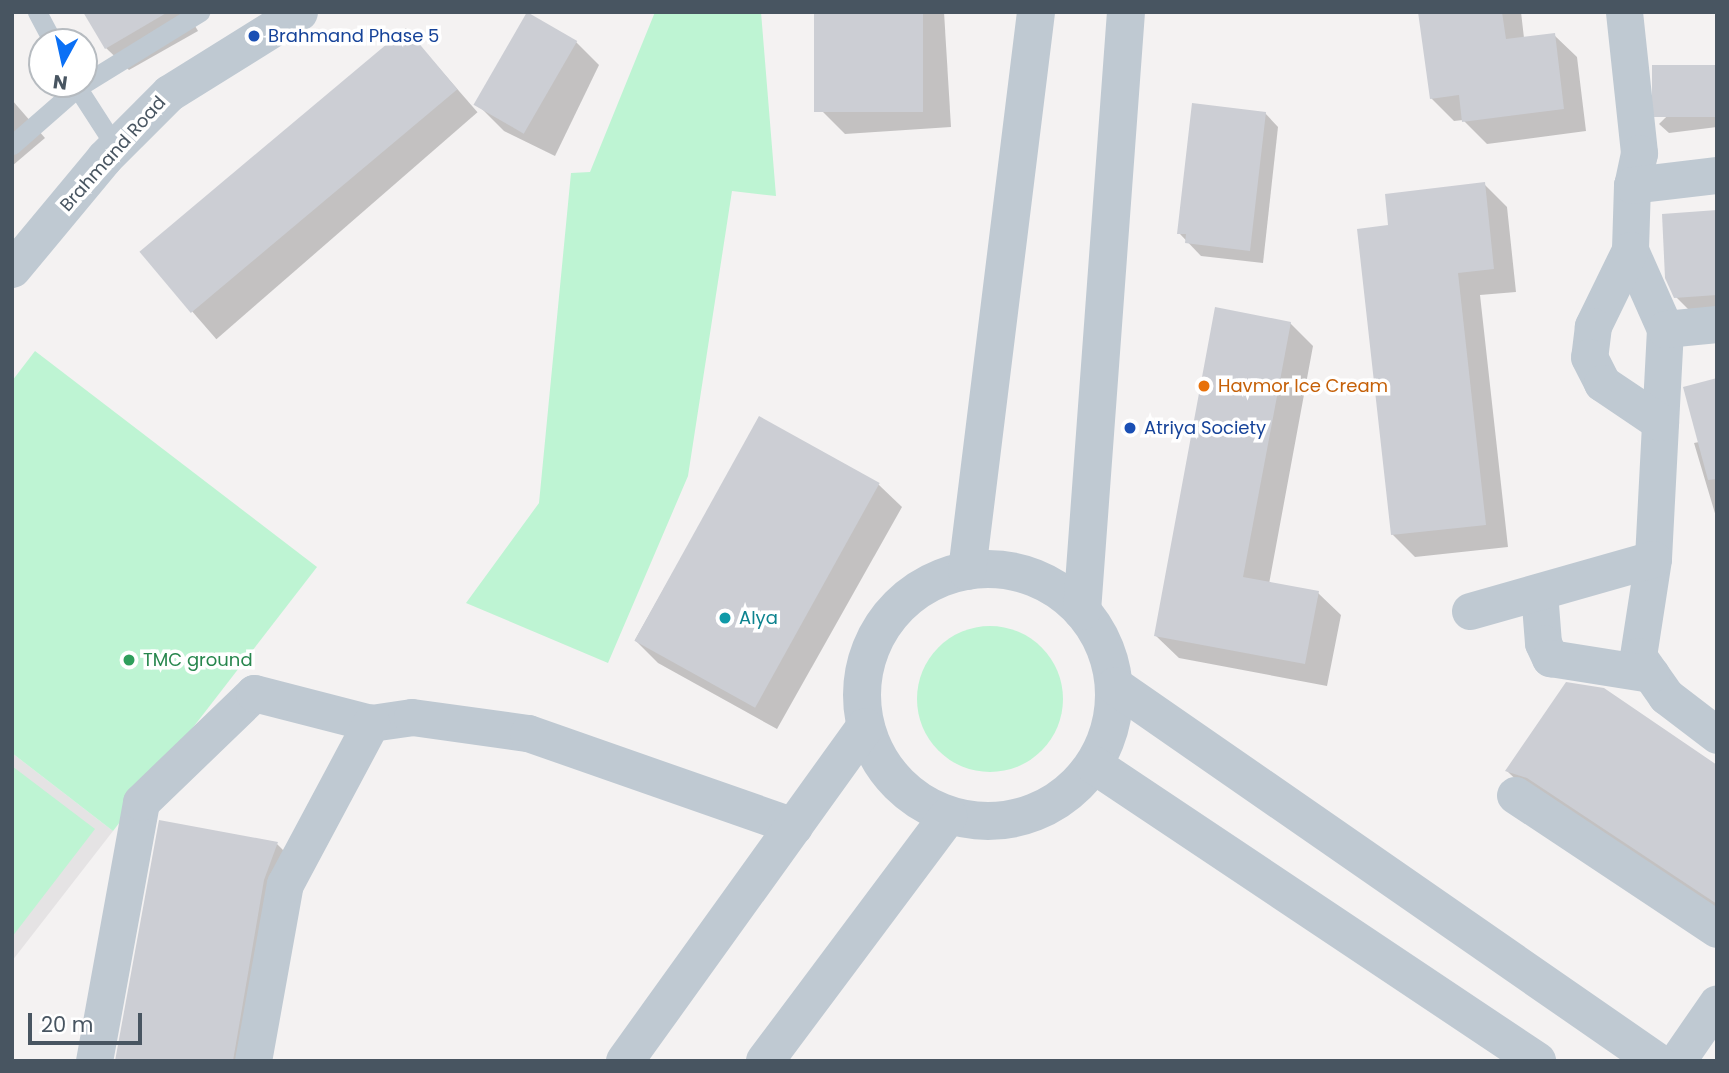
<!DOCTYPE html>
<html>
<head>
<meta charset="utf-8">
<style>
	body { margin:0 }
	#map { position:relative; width:1729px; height:1073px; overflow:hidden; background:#f4f2f2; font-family:Poppins,sans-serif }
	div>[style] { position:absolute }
	.education>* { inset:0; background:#e5e3e4 }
	.green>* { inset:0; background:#bef4d3 }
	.round { border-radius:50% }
	.shadow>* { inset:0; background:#0003; transform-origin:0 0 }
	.building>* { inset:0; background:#ccced4; transform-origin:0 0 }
	.service>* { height:19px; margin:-9.5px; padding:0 9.5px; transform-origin:9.5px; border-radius:9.5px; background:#bfc9d2 }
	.minor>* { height:37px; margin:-18.5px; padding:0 18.5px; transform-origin:18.5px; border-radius:18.5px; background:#bfc9d2 }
	.tertiary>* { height:38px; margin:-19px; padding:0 19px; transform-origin:19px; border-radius:19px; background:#bfc9d2 }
	.tertiary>.ring { margin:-19px; padding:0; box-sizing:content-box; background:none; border:38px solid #bfc9d2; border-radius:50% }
	.dots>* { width:19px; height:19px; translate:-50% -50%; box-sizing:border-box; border:4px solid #fff; border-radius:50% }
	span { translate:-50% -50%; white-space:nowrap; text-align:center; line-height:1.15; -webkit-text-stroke:7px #fff; paint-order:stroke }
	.transit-label { font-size:18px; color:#164399 }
	.left { translate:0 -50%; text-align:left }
	.street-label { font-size:18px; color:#485561 }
	.food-label { font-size:18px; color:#c56008 }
	.culture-label { font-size:18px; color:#0d838f }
	.leisure-label { font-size:18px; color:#27864d }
	.frame { position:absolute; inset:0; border:14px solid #485561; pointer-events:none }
	.north { position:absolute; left:28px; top:28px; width:70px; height:70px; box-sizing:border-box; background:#fff; border:2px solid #b6bbc0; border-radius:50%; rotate:188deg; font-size:19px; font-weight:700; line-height:28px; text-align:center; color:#485561 }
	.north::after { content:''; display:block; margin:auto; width:24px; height:32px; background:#0b70f5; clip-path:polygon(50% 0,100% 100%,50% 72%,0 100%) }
	.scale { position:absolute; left:28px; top:1013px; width:114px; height:32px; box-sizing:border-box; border:4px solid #485561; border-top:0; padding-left:9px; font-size:21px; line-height:24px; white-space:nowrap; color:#485561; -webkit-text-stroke:5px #fff; paint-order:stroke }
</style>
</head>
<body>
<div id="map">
	<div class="education">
		<i style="clip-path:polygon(12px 753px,113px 831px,12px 961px)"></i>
	</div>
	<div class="green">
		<i style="clip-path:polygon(655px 12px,761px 12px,776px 196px,732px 191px,688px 476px,608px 663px,466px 603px,539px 503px,571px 173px,590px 172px)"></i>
		<i style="clip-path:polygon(35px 351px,317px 567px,113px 831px,12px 753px,12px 381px)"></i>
		<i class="round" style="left:917px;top:626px;width:146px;height:146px"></i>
		<i style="clip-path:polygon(12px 766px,95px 829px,12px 937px)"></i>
	</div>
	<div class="shadow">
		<i style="clip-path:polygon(85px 12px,187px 12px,198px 31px,129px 70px,106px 48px)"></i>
		<i style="clip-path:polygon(816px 12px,944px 12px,951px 127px,845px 134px,822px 111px)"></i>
		<i style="clip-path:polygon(1420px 12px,1521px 12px,1524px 38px,1554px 35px,1577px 57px,1586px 131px,1487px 144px,1463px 120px,1454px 121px,1431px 98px)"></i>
		<i style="left:406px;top:30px;width:109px;height:346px;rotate:49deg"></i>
		<i style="clip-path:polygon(576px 42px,599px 65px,555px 156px,504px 131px,481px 108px)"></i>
		<i style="clip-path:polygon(1717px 67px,1717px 127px,1669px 133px,1659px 124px)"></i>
		<i style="clip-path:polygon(12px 100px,45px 138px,12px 166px)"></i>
		<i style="clip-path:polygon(1265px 113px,1278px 127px,1263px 263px,1201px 256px,1179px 233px)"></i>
		<i style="clip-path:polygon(1484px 184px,1507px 207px,1516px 292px,1480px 295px,1508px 547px,1415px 557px,1392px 534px,1390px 227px)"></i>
		<i style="clip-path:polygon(1717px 212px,1717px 318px,1699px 320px,1675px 296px)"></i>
		<i style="clip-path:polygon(1290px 323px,1313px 346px,1269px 584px,1318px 593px,1341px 615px,1327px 686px,1179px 658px,1156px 636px)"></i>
		<i style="clip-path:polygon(1717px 380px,1717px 520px,1694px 443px,1699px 442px)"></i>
		<i style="clip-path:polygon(760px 418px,879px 485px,902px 507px,777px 729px,658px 663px,635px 640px)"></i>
		<i style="clip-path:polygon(1717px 767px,1717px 912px,1530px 793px,1507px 771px)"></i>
		<i style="clip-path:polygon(161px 822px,277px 844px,300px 867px,258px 1061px,117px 1061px)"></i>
	</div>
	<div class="building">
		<i style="clip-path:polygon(83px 12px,168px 12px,105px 49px)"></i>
		<i style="left:527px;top:12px;width:58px;height:107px;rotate:30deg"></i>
		<i style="left:814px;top:12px;width:109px;height:100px"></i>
		<i style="clip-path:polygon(1418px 12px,1502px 12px,1506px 39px,1555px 33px,1564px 109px,1462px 122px,1459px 95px,1430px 99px)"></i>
		<i style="left:406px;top:28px;width:80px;height:348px;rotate:50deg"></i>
		<i style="left:1717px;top:65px;width:52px;height:65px;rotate:90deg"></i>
		<i style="clip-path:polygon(1192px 103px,1266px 112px,1250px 251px,1185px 243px,1186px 234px,1177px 234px)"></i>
		<i style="clip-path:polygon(1485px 182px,1494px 269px,1458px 273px,1486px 525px,1391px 535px,1357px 229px,1388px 225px,1385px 194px)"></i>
		<i style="clip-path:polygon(1717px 210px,1717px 295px,1674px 298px,1665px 278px,1662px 214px)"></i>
		<i style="clip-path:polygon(1215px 307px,1291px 322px,1243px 577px,1319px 591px,1305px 664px,1154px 636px)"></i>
		<i style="clip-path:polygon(1717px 378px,1717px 479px,1708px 480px,1683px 387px)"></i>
		<i style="left:759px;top:416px;width:138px;height:257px;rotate:29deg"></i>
		<i style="clip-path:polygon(1566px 682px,1604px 688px,1717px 765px,1717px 904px,1527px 778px,1505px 771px)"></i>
		<i style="clip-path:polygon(159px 820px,278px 842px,264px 880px,233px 1061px,115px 1061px)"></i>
	</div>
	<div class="service">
		<i style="left:37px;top:12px;width:34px;rotate:62deg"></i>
		<i style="left:75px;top:84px;width:74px;rotate:57.2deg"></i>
		<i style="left:12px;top:145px;width:86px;rotate:-41.2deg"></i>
		<i style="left:77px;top:88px;width:145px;rotate:-31.7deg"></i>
	</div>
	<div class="minor">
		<i style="left:1624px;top:12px;width:142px;rotate:83.9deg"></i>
		<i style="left:1639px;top:153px;width:33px;rotate:102deg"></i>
		<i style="left:1632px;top:185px;width:65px;rotate:91.8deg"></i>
		<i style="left:1630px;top:250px;width:86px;rotate:66.1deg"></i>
		<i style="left:1665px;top:329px;width:230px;rotate:93deg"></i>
		<i style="left:1653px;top:559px;width:98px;rotate:98.8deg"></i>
		<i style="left:1638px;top:656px;width:49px;rotate:55deg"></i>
		<i style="left:1666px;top:696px;width:64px;rotate:37.4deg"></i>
		<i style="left:1632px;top:185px;width:86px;rotate:-6.7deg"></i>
		<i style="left:1630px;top:250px;width:85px;rotate:116deg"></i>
		<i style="left:1593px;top:326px;width:31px;rotate:97deg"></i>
		<i style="left:1589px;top:357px;width:29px;rotate:63deg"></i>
		<i style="left:1602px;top:383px;width:70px;rotate:33.9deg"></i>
		<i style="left:12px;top:269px;width:144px;rotate:-50.3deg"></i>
		<i style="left:104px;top:158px;width:92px;rotate:-45deg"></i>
		<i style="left:169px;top:93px;width:153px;rotate:-31.9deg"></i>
		<i style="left:1665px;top:329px;width:52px;rotate:-5.5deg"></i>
		<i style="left:1539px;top:592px;width:51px;rotate:85.5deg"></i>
		<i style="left:1543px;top:643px;width:17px;rotate:65deg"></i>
		<i style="left:1550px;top:658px;width:102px;rotate:9deg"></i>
		<i style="left:1470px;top:611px;width:190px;rotate:-15.9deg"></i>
		<i style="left:1515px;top:795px;width:242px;rotate:33.6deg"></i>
		<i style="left:94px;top:1061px;width:263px;rotate:-79.7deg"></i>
		<i style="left:141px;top:802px;width:157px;rotate:-44deg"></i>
		<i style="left:254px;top:693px;width:121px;rotate:14.4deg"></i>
		<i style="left:371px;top:723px;width:41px;rotate:-8.3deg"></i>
		<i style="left:412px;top:717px;width:117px;rotate:7.9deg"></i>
		<i style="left:528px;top:733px;width:282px;rotate:19.3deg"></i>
		<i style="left:253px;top:1061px;width:180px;rotate:-79.8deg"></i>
		<i style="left:285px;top:884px;width:183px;rotate:-61.9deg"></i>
		<i style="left:1677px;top:1061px;width:70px;rotate:-55.4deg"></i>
	</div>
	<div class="tertiary">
		<i class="ring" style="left:862px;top:569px;width:214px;height:214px"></i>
		<i style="left:967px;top:571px;width:563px;rotate:-82.96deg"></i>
		<i style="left:1082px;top:611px;width:601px;rotate:-85.8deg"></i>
		<i style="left:1115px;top:686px;width:658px;rotate:34.73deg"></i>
		<i style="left:1094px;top:765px;width:533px;rotate:33.75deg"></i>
		<i style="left:625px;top:1061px;width:411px;rotate:-54.3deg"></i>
		<i style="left:765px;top:1061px;width:306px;rotate:-53.2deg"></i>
	</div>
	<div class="dots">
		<i style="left:254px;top:36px;background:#1a4fb4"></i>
		<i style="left:1204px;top:386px;background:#e8710a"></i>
		<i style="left:1130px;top:428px;background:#1a4fb4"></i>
		<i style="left:725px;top:618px;background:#0f9aa8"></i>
		<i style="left:129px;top:660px;background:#2e9e5b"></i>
	</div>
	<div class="transit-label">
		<span class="left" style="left:268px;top:36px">Brahmand Phase 5</span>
		<span class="left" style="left:1144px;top:428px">Atriya Society</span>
	</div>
	<div class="street-label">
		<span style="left:113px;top:154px;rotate:-48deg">Brahmand Road</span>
	</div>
	<div class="food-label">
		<span class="left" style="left:1218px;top:386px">Havmor Ice Cream</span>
	</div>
	<div class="culture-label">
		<span class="left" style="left:739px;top:618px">Alya</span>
	</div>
	<div class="leisure-label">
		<span class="left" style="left:143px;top:660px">TMC ground</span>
	</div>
	<div class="frame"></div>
	<div class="north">N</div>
	<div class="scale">20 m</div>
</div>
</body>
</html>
